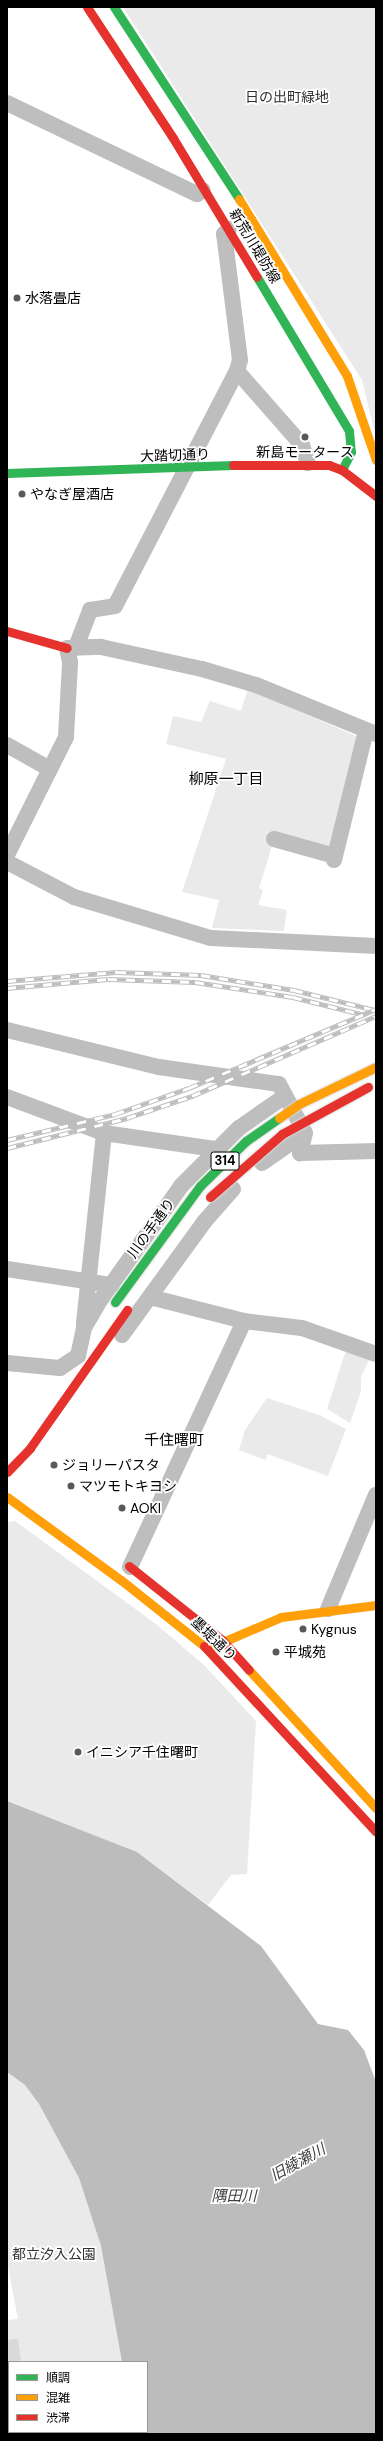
<!DOCTYPE html>
<html>
<head>
<meta charset="utf-8">
<style>
	body { margin:0 }
	#map { position:relative; width:383px; height:2441px; overflow:hidden; background:#fff; font-family:"DM Sans","Noto Sans JP",sans-serif }
	div>[style] { position:absolute }
	.green>* { inset:0; background:#eaeaea }
	.water>* { inset:0; background:#bcbcbc }
	.primary-tunnel>* { height:22px; margin-top:-11px; transform-origin:0; background:repeating-linear-gradient(90deg,#d9d9d9 0 22px,transparent 0 33px) }
	.street>* { height:16px; margin:-8px; padding:0 8px; transform-origin:8px; border-radius:8px; background:#bebebe }
	.fast>* { height:9px; margin:-4.5px; padding:0 4.5px; transform-origin:4.5px; border-radius:4.5px; background:#30b455 }
	.slow>* { height:9px; margin:-4.5px; padding:0 4.5px; transform-origin:4.5px; border-radius:4.5px; background:#ff9f0a }
	.jam>* { height:9px; margin:-4.5px; padding:0 4.5px; transform-origin:4.5px; border-radius:4.5px; background:#e5322d }
	.rail>* { height:4.5px; margin-top:-2.25px; transform-origin:0; background:repeating-linear-gradient(90deg,#fff 0 9px,#bdbdbd 0 18px); box-sizing:border-box; border-block:1px solid #bdbdbd }
	.bridges { filter:drop-shadow(0 0 1px #dbdbdb) drop-shadow(0 0 1px #dbdbdb) }
	.fast-bridge>* { height:9px; margin:-4.5px; padding:0 4.5px; transform-origin:4.5px; border-radius:4.5px; background:#30b455 }
	.slow-bridge>* { height:9px; margin:-4.5px; padding:0 4.5px; transform-origin:4.5px; border-radius:4.5px; background:#ff9f0a }
	.jam-bridge>* { height:9px; margin:-4.5px; padding:0 4.5px; transform-origin:4.5px; border-radius:4.5px; background:#e5322d }
	.dots>* { width:11px; height:11px; translate:-50% -50%; box-sizing:border-box; border:2px solid #fff; border-radius:50% }
	span { translate:-50% -50%; white-space:nowrap; text-align:center; line-height:1.15; -webkit-text-stroke:3.5px #fff; paint-order:stroke }
	.shield-label span { padding:1px 3px; background:#fff; border:1px solid; border-radius:3px; -webkit-text-stroke-width:0 }
	.shield-label { font-size:13px; color:#000; font-weight:700 }
	.park-label { font-size:14px; color:#2f2f2f }
	.street-label { font-size:14px; color:#000 }
	.poi-label { font-size:14px; color:#000 }
	.left { translate:0 -50%; text-align:left }
	.neighbourhood-label { font-size:15px; color:#000 }
	.water-label { font-size:15px; color:#404040; font-style:italic }
	.frame { position:absolute; inset:0; border:8px solid #000; pointer-events:none }
	.legend { position:absolute; left:8px; top:2361px; width:140px; height:72px; box-sizing:border-box; background:#fff; border:1px solid #999; margin:0; padding:5px 7px; list-style:none; font-size:12px; color:#000 }
	.legend li { display:flex; align-items:center; gap:8px; height:20px }
	.legend b { width:20px; border:1px solid #999 }
</style>
</head>
<body>
<div id="map">
	<div class="green">
		<i style="clip-path:polygon(123px 7px,376px 7px,376px 438px,362px 380px)"></i>
		<i style="clip-path:polygon(248px 689px,363px 739px,333px 851px,275px 836px,259px 888px,263px 890px,258px 905px,287px 910px,284px 931px,212px 928px,219px 900px,182px 892px,226px 759px,166px 744px,173px 716px,201px 722px,210px 701px,241px 711px)"></i>
		<i style="clip-path:polygon(347px 1347px,371px 1356px,361px 1377px,361px 1391px,350px 1423px,327px 1409px)"></i>
		<i style="clip-path:polygon(267px 1398px,319px 1415px,346px 1429px,328px 1476px,267px 1454px,266px 1460px,239px 1450px,245px 1430px)"></i>
		<i style="clip-path:polygon(15px 1521px,156px 1624px,204px 1665px,256px 1721px,247px 1874px,231px 1875px,208px 1905px,137px 1852px,7px 1801px,7px 1522px)"></i>
		<i style="clip-path:polygon(7px 2072px,25px 2085px,39px 2104px,79px 2178px,101px 2246px,122px 2362px,9px 2362px,9px 2432px,134px 2434px,7px 2434px,7px 2320px,18px 2319px,7px 2262px)"></i>
	</div>
	<div class="water">
		<i style="clip-path:polygon(7px 1801px,137px 1852px,261px 1946px,318px 2024px,348px 2030px,364px 2050px,376px 2082px,376px 2434px,134px 2434px,147px 2432px,147px 2362px,122px 2362px,101px 2246px,79px 2178px,39px 2104px,25px 2085px,7px 2072px)"></i>
	</div>
	<div class="primary-tunnel">
		<i style="left:7px;top:2340px;width:22px;rotate:82deg"></i>
		<i style="left:19px;top:2432px;width:2px;rotate:63deg"></i>
	</div>
	<div class="street">
		<i style="left:7px;top:103px;width:211px;rotate:25.6deg"></i>
		<i style="left:197px;top:194px;width:7px;rotate:-34deg"></i>
		<i style="left:237px;top:371px;width:98px;rotate:48.7deg"></i>
		<i style="left:302px;top:445px;width:19px;rotate:72deg"></i>
		<i style="left:76px;top:647px;width:40px;rotate:-69deg"></i>
		<i style="left:90px;top:610px;width:25px;rotate:-9deg"></i>
		<i style="left:115px;top:606px;width:265px;rotate:-62.6deg"></i>
		<i style="left:237px;top:371px;width:11px;rotate:-75deg"></i>
		<i style="left:240px;top:360px;width:127px;rotate:-97.2deg"></i>
		<i style="left:224px;top:234px;width:7px;rotate:-45deg"></i>
		<i style="left:7px;top:745px;width:49px;rotate:29.2deg"></i>
		<i style="left:274px;top:839px;width:63px;rotate:15.6deg"></i>
		<i style="left:7px;top:855px;width:132px;rotate:-63.4deg"></i>
		<i style="left:66px;top:737px;width:75px;rotate:-86.9deg"></i>
		<i style="left:70px;top:662px;width:14px;rotate:-102deg"></i>
		<i style="left:67px;top:648px;width:34px;rotate:-2deg"></i>
		<i style="left:101px;top:647px;width:103px;rotate:12.3deg"></i>
		<i style="left:202px;top:669px;width:56px;rotate:16.5deg"></i>
		<i style="left:256px;top:685px;width:130px;rotate:22.2deg"></i>
		<i style="left:334px;top:860px;width:133px;rotate:-76.1deg"></i>
		<i style="left:7px;top:862px;width:76px;rotate:27.6deg"></i>
		<i style="left:74px;top:897px;width:143px;rotate:16.7deg"></i>
		<i style="left:211px;top:938px;width:165px;rotate:2.8deg"></i>
		<i style="left:7px;top:1030px;width:156px;rotate:13.7deg"></i>
		<i style="left:159px;top:1067px;width:121px;rotate:8.1deg"></i>
		<i style="left:279px;top:1084px;width:55px;rotate:62deg"></i>
		<i style="left:305px;top:1133px;width:21px;rotate:104deg"></i>
		<i style="left:300px;top:1153px;width:76px;rotate:-1.5deg"></i>
		<i style="left:7px;top:1097px;width:103px;rotate:20.4deg"></i>
		<i style="left:104px;top:1133px;width:192px;rotate:96deg"></i>
		<i style="left:104px;top:1133px;width:112px;rotate:8.2deg"></i>
		<i style="left:262px;top:1163px;width:52px;rotate:-34.9deg"></i>
		<i style="left:7px;top:1269px;width:106px;rotate:8.7deg"></i>
		<i style="left:150px;top:1297px;width:97px;rotate:14.3deg"></i>
		<i style="left:244px;top:1321px;width:58px;rotate:6.9deg"></i>
		<i style="left:302px;top:1328px;width:78px;rotate:19.4deg"></i>
		<i style="left:122px;top:1335px;width:140px;rotate:-54deg"></i>
		<i style="left:204px;top:1222px;width:44px;rotate:-48.7deg"></i>
		<i style="left:7px;top:1363px;width:53px;rotate:5.4deg"></i>
		<i style="left:60px;top:1368px;width:22px;rotate:-34deg"></i>
		<i style="left:78px;top:1356px;width:29px;rotate:-78deg"></i>
		<i style="left:84px;top:1328px;width:30px;rotate:-60deg"></i>
		<i style="left:99px;top:1302px;width:142px;rotate:-54.7deg"></i>
		<i style="left:181px;top:1186px;width:82px;rotate:-45deg"></i>
		<i style="left:239px;top:1128px;width:56px;rotate:-34.8deg"></i>
		<i style="left:130px;top:1567px;width:271px;rotate:-65.1deg"></i>
		<i style="left:328px;top:1609px;width:124px;rotate:-67.2deg"></i>
	</div>
	<div class="fast">
		<i style="left:114px;top:7px;width:229px;rotate:56.9deg"></i>
		<i style="left:257px;top:277px;width:179px;rotate:59.1deg"></i>
		<i style="left:349px;top:431px;width:21px;rotate:85deg"></i>
		<i style="left:351px;top:452px;width:20px;rotate:117deg"></i>
		<i style="left:7px;top:473px;width:226px;rotate:-2deg"></i>
	</div>
	<div class="slow">
		<i style="left:239px;top:199px;width:207px;rotate:58.6deg"></i>
		<i style="left:347px;top:376px;width:89px;rotate:71deg"></i>
		<i style="left:7px;top:1497px;width:141px;rotate:36.1deg"></i>
		<i style="left:121px;top:1580px;width:106px;rotate:38.5deg"></i>
		<i style="left:211px;top:1647px;width:76px;rotate:-23.2deg"></i>
		<i style="left:281px;top:1617px;width:96px;rotate:-7.2deg"></i>
		<i style="left:249px;top:1670px;width:188px;rotate:47.4deg"></i>
	</div>
	<div class="jam">
		<i style="left:87px;top:7px;width:157px;rotate:56.7deg"></i>
		<i style="left:173px;top:138px;width:162px;rotate:58.9deg"></i>
		<i style="left:233px;top:465px;width:96px"></i>
		<i style="left:329px;top:465px;width:14px;rotate:21deg"></i>
		<i style="left:342px;top:470px;width:43px;rotate:37.4deg"></i>
		<i style="left:7px;top:631px;width:62px;rotate:15.8deg"></i>
		<i style="left:7px;top:1472px;width:33px;rotate:-46deg"></i>
		<i style="left:30px;top:1448px;width:169px;rotate:-54.9deg"></i>
		<i style="left:129px;top:1566px;width:119px;rotate:38.5deg"></i>
		<i style="left:222px;top:1640px;width:40px;rotate:48deg"></i>
		<i style="left:204px;top:1646px;width:253px;rotate:47.2deg"></i>
	</div>
	<div class="rail">
		<i style="left:7px;top:981px;width:110px;rotate:-4.7deg"></i>
		<i style="left:117px;top:972px;width:84px;rotate:2deg"></i>
		<i style="left:201px;top:975px;width:94px;rotate:9.2deg"></i>
		<i style="left:294px;top:990px;width:83px;rotate:13.9deg"></i>
		<i style="left:7px;top:988px;width:101px;rotate:-5.1deg"></i>
		<i style="left:108px;top:979px;width:87px;rotate:2deg"></i>
		<i style="left:195px;top:982px;width:99px;rotate:8.7deg"></i>
		<i style="left:293px;top:997px;width:74px;rotate:14deg"></i>
		<i style="left:7px;top:1140px;width:111px;rotate:-13.5deg"></i>
		<i style="left:115px;top:1114px;width:78px;rotate:-19.4deg"></i>
		<i style="left:189px;top:1088px;width:203px;rotate:-22.9deg"></i>
		<i style="left:7px;top:1148px;width:124px;rotate:-14deg"></i>
		<i style="left:127px;top:1118px;width:69px;rotate:-18.7deg"></i>
		<i style="left:192px;top:1096px;width:201px;rotate:-23.5deg"></i>
	</div>
	<div class="bridges">
		<div class="fast-bridge">
			<i style="left:115px;top:1302px;width:144px;rotate:-53.8deg"></i>
			<i style="left:200px;top:1186px;width:64px;rotate:-44.4deg"></i>
			<i style="left:246px;top:1141px;width:40px;rotate:-34.9deg"></i>
		</div>
		<div class="slow-bridge">
			<i style="left:279px;top:1118px;width:24px;rotate:-35deg"></i>
			<i style="left:299px;top:1104px;width:85px;rotate:-25.7deg"></i>
		</div>
		<div class="jam-bridge">
			<i style="left:210px;top:1197px;width:96px;rotate:-41.2deg"></i>
			<i style="left:282px;top:1134px;width:98px;rotate:-28.7deg"></i>
		</div>
	</div>
	<div class="dots">
		<i style="left:17px;top:298px;background:#595959"></i>
		<i style="left:305px;top:437px;background:#595959"></i>
		<i style="left:22px;top:494px;background:#595959"></i>
		<i style="left:54px;top:1465px;background:#595959"></i>
		<i style="left:71px;top:1486px;background:#595959"></i>
		<i style="left:122px;top:1508px;background:#595959"></i>
		<i style="left:303px;top:1629px;background:#595959"></i>
		<i style="left:276px;top:1652px;background:#595959"></i>
		<i style="left:78px;top:1752px;background:#595959"></i>
	</div>
	<div class="shield-label">
		<span style="left:225px;top:1161px">314</span>
	</div>
	<div class="park-label">
		<span style="left:287px;top:97px">日の出町緑地</span>
		<span style="left:54px;top:2254px">都立汐入公園</span>
	</div>
	<div class="street-label">
		<span style="left:255px;top:246px;rotate:59deg">新荒川堤防線</span>
		<span style="left:175px;top:455px;rotate:-2deg">大踏切通り</span>
		<span style="left:151px;top:1228px;rotate:-54deg">川の手通り</span>
		<span style="left:214px;top:1639px;rotate:44deg">墨堤通り</span>
	</div>
	<div class="poi-label">
		<span class="left" style="left:25px;top:298px">水落畳店</span>
		<span style="left:305px;top:452px">新島モータース</span>
		<span class="left" style="left:30px;top:494px">やなぎ屋酒店</span>
		<span class="left" style="left:62px;top:1465px">ジョリーパスタ</span>
		<span class="left" style="left:79px;top:1486px">マツモトキヨシ</span>
		<span class="left" style="left:130px;top:1508px">AOKI</span>
		<span class="left" style="left:311px;top:1629px">Kygnus</span>
		<span class="left" style="left:284px;top:1652px">平城苑</span>
		<span class="left" style="left:86px;top:1752px">イニシア千住曙町</span>
	</div>
	<div class="neighbourhood-label">
		<span style="left:226px;top:780px">柳原一丁目</span>
		<span style="left:174px;top:1441px">千住曙町</span>
	</div>
	<div class="water-label">
		<span style="left:298px;top:2163px;rotate:-29deg">旧綾瀬川</span>
		<span style="left:234px;top:2197px">隅田川</span>
	</div>
	<div class="frame"></div>
	<ul class="legend">
	<li><b style="height:5px;background:#30b455"></b>順調</li>
	<li><b style="height:5px;background:#ff9f0a"></b>混雑</li>
	<li><b style="height:5px;background:#e5322d"></b>渋滞</li>
	</ul>
</div>
</body>
</html>
